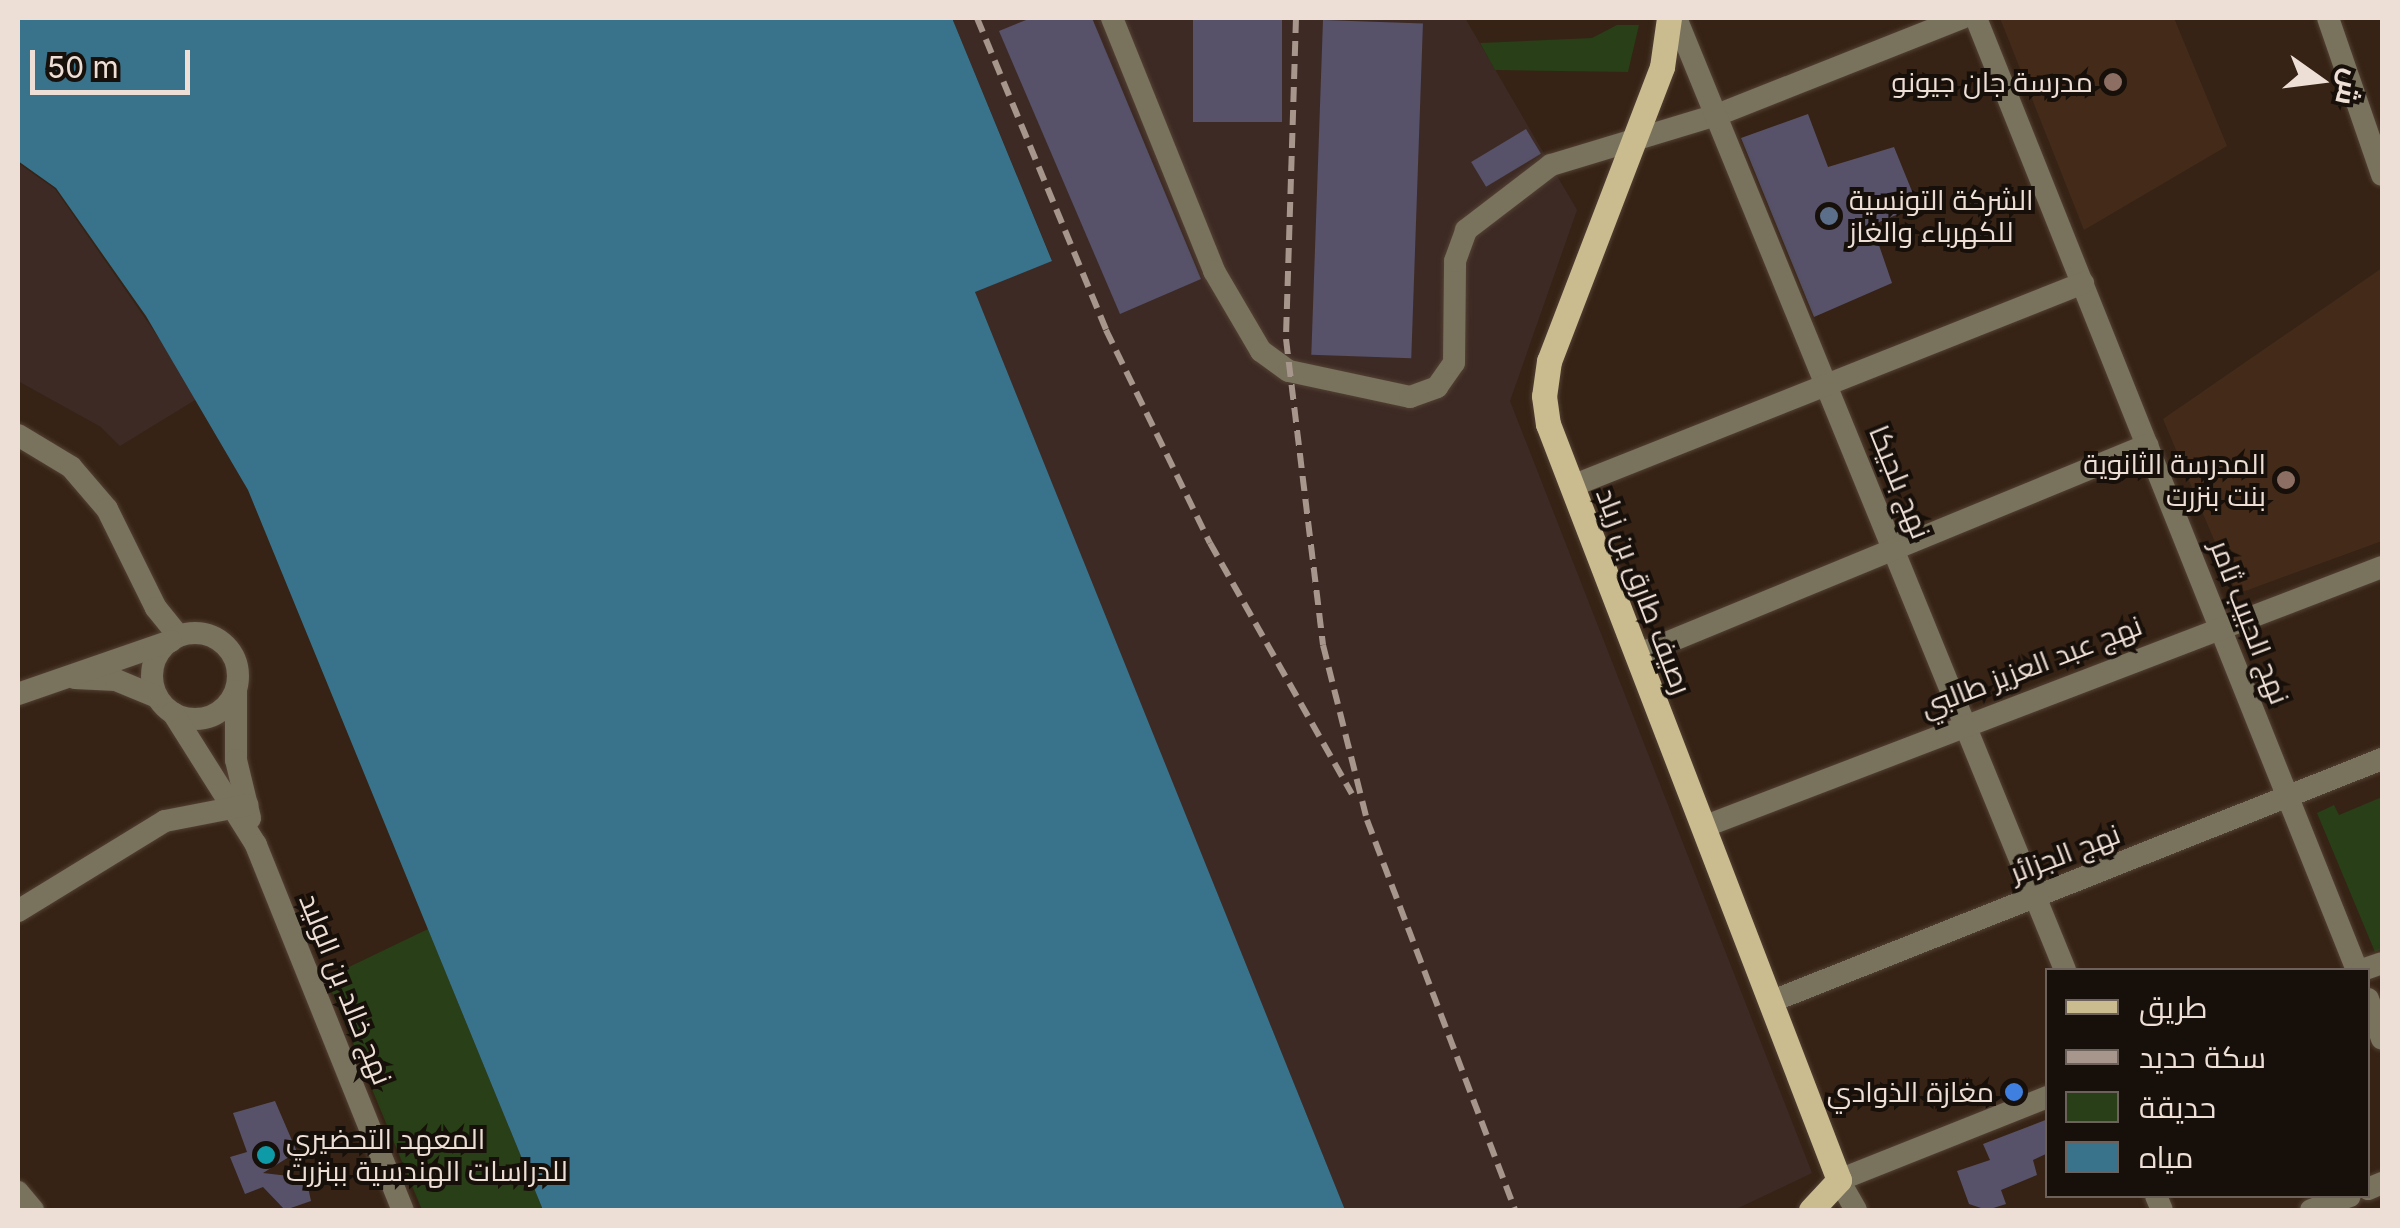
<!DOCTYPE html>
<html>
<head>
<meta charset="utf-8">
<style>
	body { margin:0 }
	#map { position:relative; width:2400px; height:1228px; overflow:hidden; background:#362315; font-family:Inter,Cairo,sans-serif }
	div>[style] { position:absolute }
	.industrial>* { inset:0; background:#3d2a24 }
	.built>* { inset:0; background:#442b19 }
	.green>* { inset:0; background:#283f17 }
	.water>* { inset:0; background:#38728b }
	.building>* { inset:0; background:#575269; transform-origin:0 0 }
	.roads { filter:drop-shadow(0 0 2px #534134) drop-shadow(0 0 2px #534134) }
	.minor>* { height:22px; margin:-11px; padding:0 11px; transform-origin:11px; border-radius:11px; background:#79725d }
	.minor>.ring { margin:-11px; padding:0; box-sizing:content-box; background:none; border:22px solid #79725d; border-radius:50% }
	.major>* { height:25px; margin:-12.5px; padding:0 12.5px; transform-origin:12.5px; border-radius:12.5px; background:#cbbc90 }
	.rail>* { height:6px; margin-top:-3px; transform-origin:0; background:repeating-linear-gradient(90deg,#a6968b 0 15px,transparent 0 23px) }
	.dots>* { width:28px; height:28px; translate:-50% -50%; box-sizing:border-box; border:5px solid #170f09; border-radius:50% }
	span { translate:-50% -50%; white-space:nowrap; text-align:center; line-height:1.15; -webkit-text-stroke:8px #170f09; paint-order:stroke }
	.poi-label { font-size:28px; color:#eddfd6 }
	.right { translate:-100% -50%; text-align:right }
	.left { translate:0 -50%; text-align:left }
	.street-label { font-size:28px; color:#eddfd6 }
	.frame { position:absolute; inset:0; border:20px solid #eddfd6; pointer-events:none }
	.legend { position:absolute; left:2045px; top:968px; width:325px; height:230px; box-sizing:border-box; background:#170f09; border:2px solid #6d625b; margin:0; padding:12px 18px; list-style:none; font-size:30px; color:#eddfd6 }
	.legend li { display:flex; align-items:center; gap:20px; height:50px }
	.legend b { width:50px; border:2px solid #6d625b }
	.north { position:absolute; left:2270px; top:30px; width:100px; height:100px; -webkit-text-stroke:8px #170f09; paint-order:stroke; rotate:104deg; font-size:28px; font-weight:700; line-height:40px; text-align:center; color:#eddfd6 }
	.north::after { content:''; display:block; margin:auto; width:35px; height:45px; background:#eddfd6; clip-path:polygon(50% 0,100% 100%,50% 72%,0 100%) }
	.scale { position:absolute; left:30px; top:50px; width:160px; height:45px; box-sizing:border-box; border:5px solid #eddfd6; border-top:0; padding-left:12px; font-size:30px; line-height:35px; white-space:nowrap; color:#eddfd6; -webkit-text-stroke:8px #170f09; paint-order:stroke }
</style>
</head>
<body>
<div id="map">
	<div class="industrial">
		<i style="clip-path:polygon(952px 18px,1465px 18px,1577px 210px,1510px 401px,1812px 1173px,1734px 1210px,1345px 1210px,974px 292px,1052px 260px)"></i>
		<i style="clip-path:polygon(18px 163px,55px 189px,200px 397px,120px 446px,101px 427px,18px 381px)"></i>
	</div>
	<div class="built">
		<i style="clip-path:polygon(2000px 18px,2174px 18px,2227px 146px,2084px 230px)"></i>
		<i style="clip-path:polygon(2382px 268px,2382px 541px,2237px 594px,2163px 419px)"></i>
	</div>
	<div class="green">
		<i style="clip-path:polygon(1617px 25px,1639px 25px,1628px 72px,1495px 70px,1480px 43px,1592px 38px)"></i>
		<i style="clip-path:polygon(2382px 797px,2382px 949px,2375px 952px,2317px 813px,2334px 805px,2339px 815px)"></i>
		<i style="clip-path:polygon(428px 929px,543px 1210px,422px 1210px,326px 978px)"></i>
	</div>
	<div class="water">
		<i style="clip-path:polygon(18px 18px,952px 18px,1052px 261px,975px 292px,1345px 1210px,543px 1210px,248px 490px,146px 316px,56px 188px,18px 161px)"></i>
	</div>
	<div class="building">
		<i style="clip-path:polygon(1031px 18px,1092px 18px,1201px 279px,1120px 314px,999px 31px)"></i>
		<i style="left:1193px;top:18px;width:89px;height:104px"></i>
		<i style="left:1323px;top:20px;width:100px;height:335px;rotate:2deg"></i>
		<i style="clip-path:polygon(1808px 114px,1828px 167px,1894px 147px,1918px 206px,1872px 225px,1892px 283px,1814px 317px,1741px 138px)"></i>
		<i style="left:1526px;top:129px;width:29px;height:64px;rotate:59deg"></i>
		<i style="clip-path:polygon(275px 1101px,297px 1152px,263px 1173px,306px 1178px,311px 1201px,285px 1210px,263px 1187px,245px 1194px,230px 1157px,247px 1152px,233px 1113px)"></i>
		<i style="clip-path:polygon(2048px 1119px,2048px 1153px,2033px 1160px,2037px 1175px,2001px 1190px,2006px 1204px,1987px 1210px,1969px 1204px,1957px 1171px,1990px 1160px,1983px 1144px)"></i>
	</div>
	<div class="roads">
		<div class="minor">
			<i style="left:1112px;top:18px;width:273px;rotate:68deg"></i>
			<i style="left:1214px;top:271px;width:93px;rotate:59.6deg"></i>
			<i style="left:1261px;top:351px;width:34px;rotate:36deg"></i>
			<i style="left:1289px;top:371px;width:124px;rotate:12.1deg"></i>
			<i style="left:1410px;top:397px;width:29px;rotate:-20deg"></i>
			<i style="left:1437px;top:387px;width:29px;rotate:-55deg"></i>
			<i style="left:1454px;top:363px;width:102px;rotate:-89.4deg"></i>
			<i style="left:1455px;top:261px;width:33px;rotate:-70deg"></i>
			<i style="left:1466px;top:230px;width:107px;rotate:-37.4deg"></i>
			<i style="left:1551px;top:165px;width:173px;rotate:-16.8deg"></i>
			<i style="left:1717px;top:115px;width:264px;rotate:-21.6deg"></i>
			<i style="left:1676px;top:18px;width:1028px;rotate:67.77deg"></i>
			<i style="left:1976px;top:18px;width:1025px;rotate:68.19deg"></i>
			<i style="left:2328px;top:18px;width:166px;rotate:71deg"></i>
			<i style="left:18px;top:435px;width:62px;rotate:31.1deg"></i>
			<i style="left:71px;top:467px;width:55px;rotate:49.4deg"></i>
			<i style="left:107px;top:509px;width:110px;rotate:63.7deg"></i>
			<i style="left:156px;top:608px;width:36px;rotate:51deg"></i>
			<i style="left:1572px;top:486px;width:550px;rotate:-21.67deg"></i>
			<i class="ring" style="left:152px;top:633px;width:64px;height:64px"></i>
			<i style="left:1637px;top:655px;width:552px;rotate:-22.38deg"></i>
			<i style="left:75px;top:678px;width:41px;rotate:2.8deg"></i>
			<i style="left:116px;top:680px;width:44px;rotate:22.5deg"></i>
			<i style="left:236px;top:691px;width:69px;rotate:90deg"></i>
			<i style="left:236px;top:760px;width:60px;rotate:76.4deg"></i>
			<i style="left:18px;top:694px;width:162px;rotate:-19.1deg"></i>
			<i style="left:173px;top:713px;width:156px;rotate:57.8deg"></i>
			<i style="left:256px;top:845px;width:393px;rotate:68.1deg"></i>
			<i style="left:1703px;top:827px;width:727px;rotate:-20.95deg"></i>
			<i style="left:18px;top:911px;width:172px;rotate:-31.5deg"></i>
			<i style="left:165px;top:821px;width:84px;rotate:-11deg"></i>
			<i style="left:2362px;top:970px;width:21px;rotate:-19deg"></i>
			<i style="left:2368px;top:999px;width:42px;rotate:70.7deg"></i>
			<i style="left:1770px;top:1002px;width:658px;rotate:-21.66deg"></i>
			<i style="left:2368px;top:1189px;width:15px;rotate:-23deg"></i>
			<i style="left:18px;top:1192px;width:23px;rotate:50deg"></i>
			<i style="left:2156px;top:1196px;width:15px;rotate:67deg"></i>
			<i style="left:1856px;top:1210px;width:34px;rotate:-120deg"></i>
			<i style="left:1839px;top:1180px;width:225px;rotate:-21.7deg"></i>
			<i style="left:2311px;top:1210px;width:41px;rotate:-19.7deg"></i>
		</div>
		<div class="major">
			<i style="left:1669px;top:18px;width:49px;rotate:98.1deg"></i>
			<i style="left:1662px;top:67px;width:315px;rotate:111deg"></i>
			<i style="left:1549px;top:361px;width:35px;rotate:98deg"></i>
			<i style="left:1544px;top:396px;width:28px;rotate:82deg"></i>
			<i style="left:1548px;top:424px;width:810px;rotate:68.95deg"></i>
			<i style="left:1839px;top:1180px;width:41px;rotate:133deg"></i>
		</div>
	</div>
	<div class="rail">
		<i style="left:977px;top:18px;width:338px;rotate:67.5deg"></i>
		<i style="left:1106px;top:330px;width:237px;rotate:64deg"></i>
		<i style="left:1210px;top:543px;width:288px;rotate:60.5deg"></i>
		<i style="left:1296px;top:18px;width:321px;rotate:91.8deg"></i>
		<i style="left:1286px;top:339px;width:308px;rotate:83.1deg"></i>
		<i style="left:1323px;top:645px;width:180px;rotate:75.9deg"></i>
		<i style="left:1367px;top:820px;width:417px;rotate:69.2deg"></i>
	</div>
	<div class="dots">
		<i style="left:2113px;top:82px;background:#8d6e63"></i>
		<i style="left:1829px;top:216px;background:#5c6f8a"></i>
		<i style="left:2286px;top:480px;background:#8d6e63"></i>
		<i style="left:2014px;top:1092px;background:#3f7fe0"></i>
		<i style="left:266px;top:1155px;background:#0f9aa8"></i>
	</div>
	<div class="poi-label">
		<span class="right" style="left:2093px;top:82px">مدرسة جان جيونو</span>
		<span class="left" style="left:1849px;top:216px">الشركة التونسية<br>للكهرباء والغاز</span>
		<span class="right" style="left:2266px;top:480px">المدرسة الثانوية<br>بنت بنزرت</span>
		<span class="right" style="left:1994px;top:1092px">مغازة الذوادي</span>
		<span class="left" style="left:286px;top:1155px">المعهد التحضيري<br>للدراسات الهندسية ببنزرت</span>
	</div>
	<div class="street-label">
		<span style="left:1900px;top:482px;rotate:68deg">نهج بلجيكا</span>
		<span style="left:1644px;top:591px;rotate:69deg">رصيف طارق بن زياد</span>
		<span style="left:2250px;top:622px;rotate:69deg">نهج الحبيب ثامر</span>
		<span style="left:2031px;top:666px;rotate:-21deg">نهج عبد العزيز طالبي</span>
		<span style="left:2065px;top:853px;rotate:-21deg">نهج الجزائر</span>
		<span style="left:346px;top:989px;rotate:68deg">نهج خالد بن الوليد</span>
	</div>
	<div class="frame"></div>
	<ul class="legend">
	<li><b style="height:12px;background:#cbbc90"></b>طريق</li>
	<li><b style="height:12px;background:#a6968b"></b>سكة حديد</li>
	<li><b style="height:28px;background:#283f17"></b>حديقة</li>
	<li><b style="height:28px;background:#38728b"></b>مياه</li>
	</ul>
	<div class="north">ش</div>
	<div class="scale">50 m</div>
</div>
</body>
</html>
